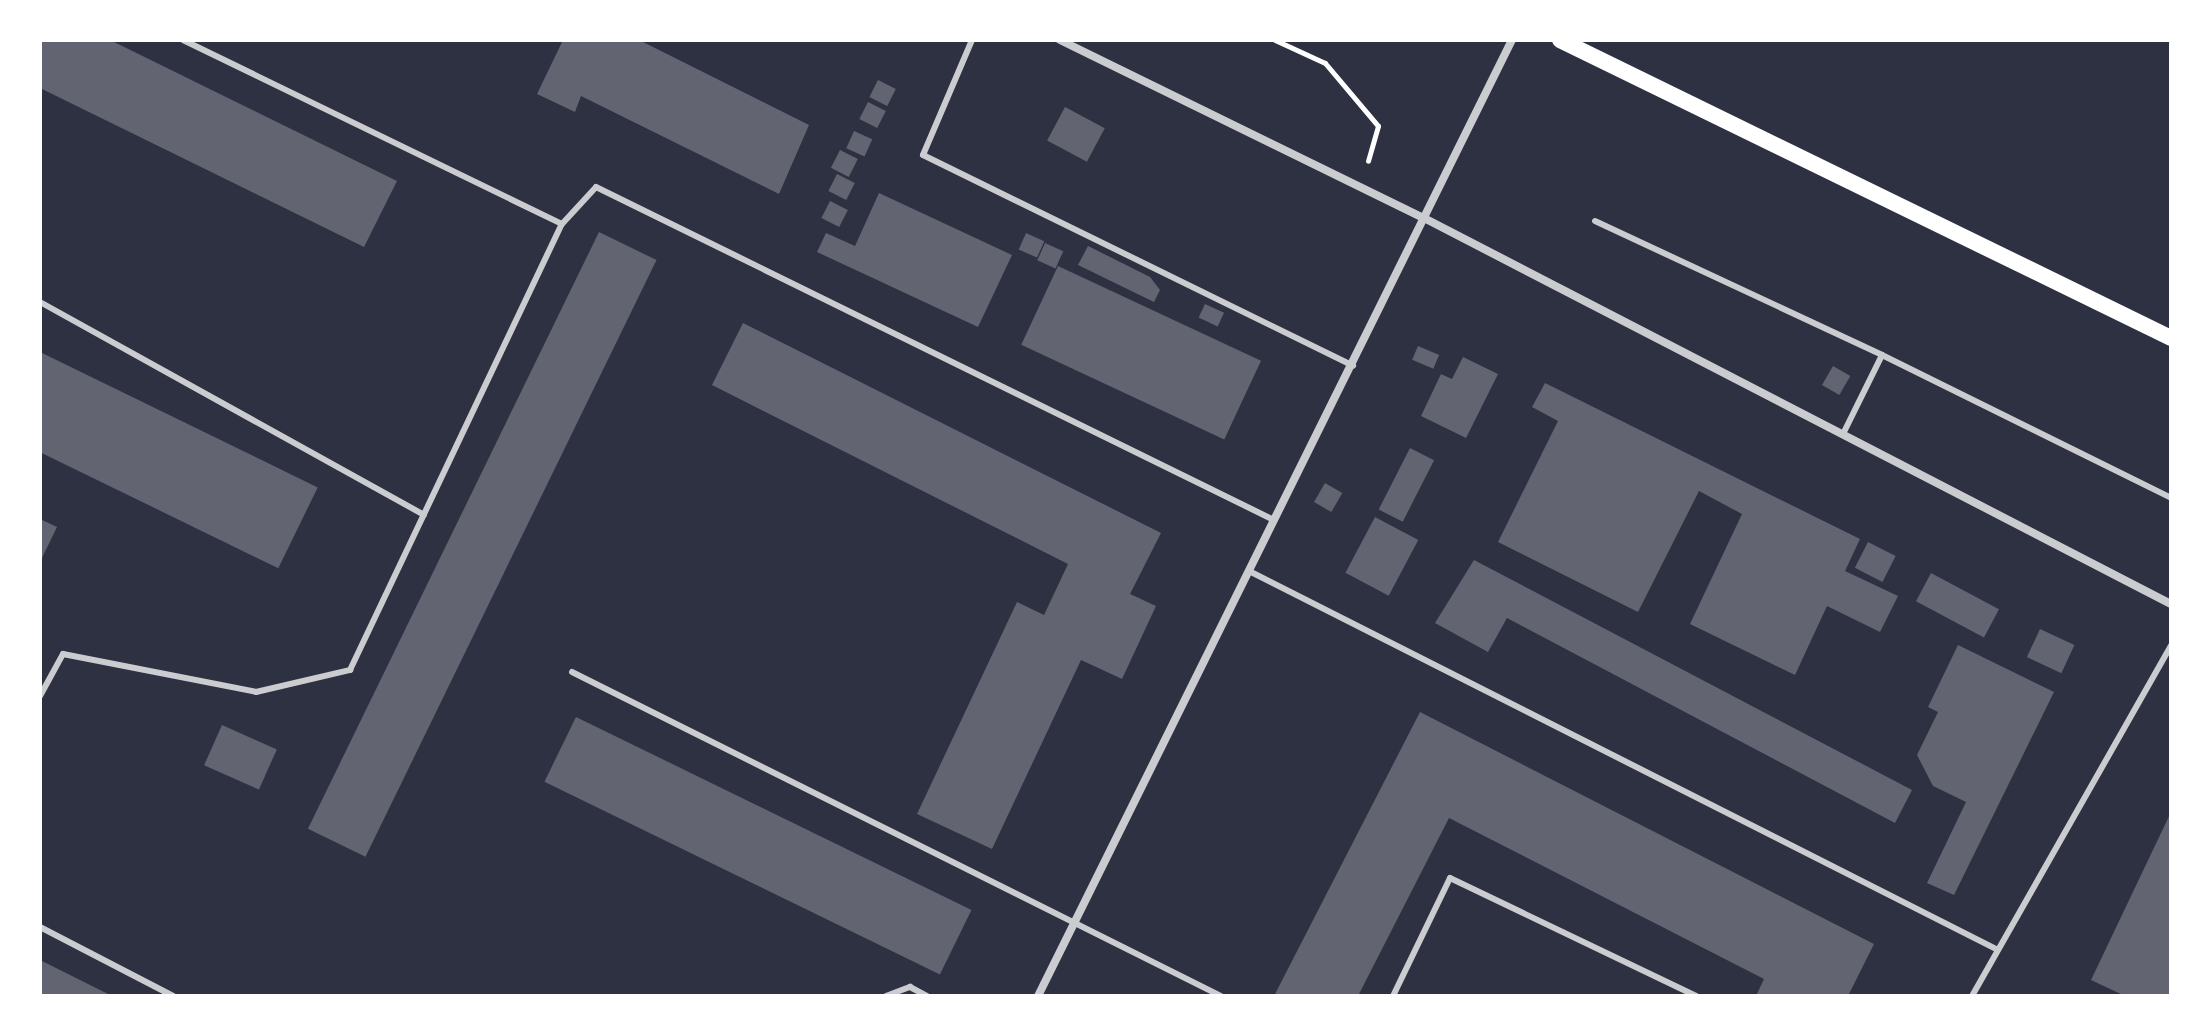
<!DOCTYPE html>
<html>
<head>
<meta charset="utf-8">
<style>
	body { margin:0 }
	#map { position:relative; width:2211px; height:1036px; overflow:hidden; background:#2d3142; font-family:Lora,serif }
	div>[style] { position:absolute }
	.building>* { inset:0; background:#626471; transform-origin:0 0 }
	.path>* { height:5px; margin:-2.5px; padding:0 2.5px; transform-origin:2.5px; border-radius:2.5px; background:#fff }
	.service>* { height:6px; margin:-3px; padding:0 3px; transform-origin:3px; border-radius:3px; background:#caccd0 }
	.minor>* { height:8px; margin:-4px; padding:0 4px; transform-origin:4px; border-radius:4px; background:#caccd0 }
	.secondary>* { height:16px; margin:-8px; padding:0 8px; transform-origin:8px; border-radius:8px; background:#fff }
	span { translate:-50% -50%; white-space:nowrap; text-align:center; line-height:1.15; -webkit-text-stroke:7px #fff; paint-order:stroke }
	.frame { position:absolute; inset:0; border:42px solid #fff; pointer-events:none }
</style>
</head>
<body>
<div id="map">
	<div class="building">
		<i style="clip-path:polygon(40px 40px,110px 40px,397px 181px,364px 247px,40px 88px)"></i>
		<i style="clip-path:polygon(563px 40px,639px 40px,809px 125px,779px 194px,581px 96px,575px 112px,537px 94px)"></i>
		<i style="left:878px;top:80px;width:20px;height:19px;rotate:27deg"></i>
		<i style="left:868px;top:102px;width:20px;height:19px;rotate:27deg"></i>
		<i style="left:1065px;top:107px;width:45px;height:38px;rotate:28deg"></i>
		<i style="left:854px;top:131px;width:20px;height:19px;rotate:24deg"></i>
		<i style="left:840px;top:150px;width:20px;height:20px;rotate:27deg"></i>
		<i style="left:837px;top:174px;width:20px;height:19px;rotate:27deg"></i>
		<i style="clip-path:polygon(879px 193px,1012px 255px,978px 327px,817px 252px,826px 233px,855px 246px)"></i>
		<i style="left:830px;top:201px;width:20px;height:19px;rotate:27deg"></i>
		<i style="left:599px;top:232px;width:64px;height:664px;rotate:26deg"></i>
		<i style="left:1026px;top:233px;width:20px;height:18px;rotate:24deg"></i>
		<i style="left:1045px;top:243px;width:20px;height:19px;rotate:24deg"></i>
		<i style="clip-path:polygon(1088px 246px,1150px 277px,1160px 290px,1154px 302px,1078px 265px)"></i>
		<i style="left:1058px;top:266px;width:224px;height:87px;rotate:25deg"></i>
		<i style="left:1205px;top:304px;width:21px;height:15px;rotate:25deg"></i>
		<i style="clip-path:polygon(743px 323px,1161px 533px,1130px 594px,1156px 606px,1122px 679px,1081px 660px,992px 849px,917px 814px,1017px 602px,1044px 615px,1068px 564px,712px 385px)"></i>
		<i style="left:1418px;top:346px;width:23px;height:15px;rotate:23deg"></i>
		<i style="left:40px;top:352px;width:309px;height:90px;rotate:26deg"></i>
		<i style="clip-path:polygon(1463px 357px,1498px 374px,1466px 438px,1421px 416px,1441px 374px,1452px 379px)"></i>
		<i style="left:1833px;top:366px;width:20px;height:22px;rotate:30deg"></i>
		<i style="clip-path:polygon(1545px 383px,1860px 539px,1845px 571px,1898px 596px,1880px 632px,1827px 606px,1795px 675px,1690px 624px,1742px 514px,1699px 491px,1638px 612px,1498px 542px,1558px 421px,1532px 407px)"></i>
		<i style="left:1410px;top:448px;width:27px;height:69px;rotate:27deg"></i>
		<i style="left:1325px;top:483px;width:20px;height:22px;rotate:30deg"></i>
		<i style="left:1375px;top:517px;width:49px;height:63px;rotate:28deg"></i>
		<i style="clip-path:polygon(40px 519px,57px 527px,40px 562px)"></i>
		<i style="left:1868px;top:542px;width:31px;height:29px;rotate:27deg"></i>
		<i style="clip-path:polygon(1474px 560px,1912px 790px,1895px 823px,1507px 618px,1488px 652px,1435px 623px)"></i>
		<i style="left:1931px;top:573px;width:77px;height:32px;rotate:28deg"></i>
		<i style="left:2040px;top:629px;width:38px;height:31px;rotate:25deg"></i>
		<i style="clip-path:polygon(1958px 645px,2054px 692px,1954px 895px,1927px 883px,1966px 802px,1933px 786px,1917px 755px,1938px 712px,1928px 707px)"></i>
		<i style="clip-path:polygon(1420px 712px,1874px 944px,1848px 996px,1756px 996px,1764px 979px,1449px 818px,1358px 996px,1274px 996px)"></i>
		<i style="left:576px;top:717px;width:440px;height:72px;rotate:26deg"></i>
		<i style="left:222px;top:725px;width:60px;height:44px;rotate:24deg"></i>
		<i style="clip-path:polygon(2171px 812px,2171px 996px,2125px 996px,2091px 980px)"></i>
		<i style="clip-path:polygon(40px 960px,112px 996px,40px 996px)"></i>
	</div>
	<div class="path">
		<i style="left:1275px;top:40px;width:55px;rotate:24.7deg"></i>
		<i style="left:1325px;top:63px;width:82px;rotate:49.9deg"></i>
		<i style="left:1378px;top:126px;width:36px;rotate:106deg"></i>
	</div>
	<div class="service">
		<i style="left:183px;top:40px;width:421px;rotate:25.9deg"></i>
		<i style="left:972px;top:40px;width:125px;rotate:113.1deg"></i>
		<i style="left:923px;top:155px;width:479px;rotate:26.1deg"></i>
		<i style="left:1595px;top:221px;width:317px;rotate:25deg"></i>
		<i style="left:40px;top:302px;width:439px;rotate:29deg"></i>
		<i style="left:1843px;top:434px;width:88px;rotate:-63.7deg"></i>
		<i style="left:1882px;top:355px;width:322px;rotate:26.3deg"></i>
		<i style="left:1249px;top:571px;width:837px;rotate:26.84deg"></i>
		<i style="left:572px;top:672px;width:725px;rotate:26.53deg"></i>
		<i style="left:40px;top:696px;width:48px;rotate:-61.3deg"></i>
		<i style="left:63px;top:654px;width:197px;rotate:11.1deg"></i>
		<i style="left:256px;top:692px;width:97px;rotate:-13.2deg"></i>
		<i style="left:350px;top:670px;width:494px;rotate:-64.6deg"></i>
		<i style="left:562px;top:224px;width:50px;rotate:-47.4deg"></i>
		<i style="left:596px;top:187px;width:755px;rotate:26.16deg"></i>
		<i style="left:40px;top:927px;width:150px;rotate:27.4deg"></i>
		<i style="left:886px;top:996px;width:26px;rotate:-21deg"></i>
		<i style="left:910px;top:987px;width:19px;rotate:28deg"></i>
		<i style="left:1393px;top:996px;width:131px;rotate:-64.2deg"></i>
		<i style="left:1450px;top:878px;width:273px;rotate:25.6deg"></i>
		<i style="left:1972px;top:996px;width:403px;rotate:-60.4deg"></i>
	</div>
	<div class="minor">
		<i style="left:1060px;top:40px;width:405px;rotate:26.1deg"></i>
		<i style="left:1424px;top:218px;width:841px;rotate:27.33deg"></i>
		<i style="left:1038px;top:996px;width:1067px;rotate:-63.63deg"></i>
	</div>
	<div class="secondary">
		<i style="left:1560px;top:40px;width:680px;rotate:26deg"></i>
	</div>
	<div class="frame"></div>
</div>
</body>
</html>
